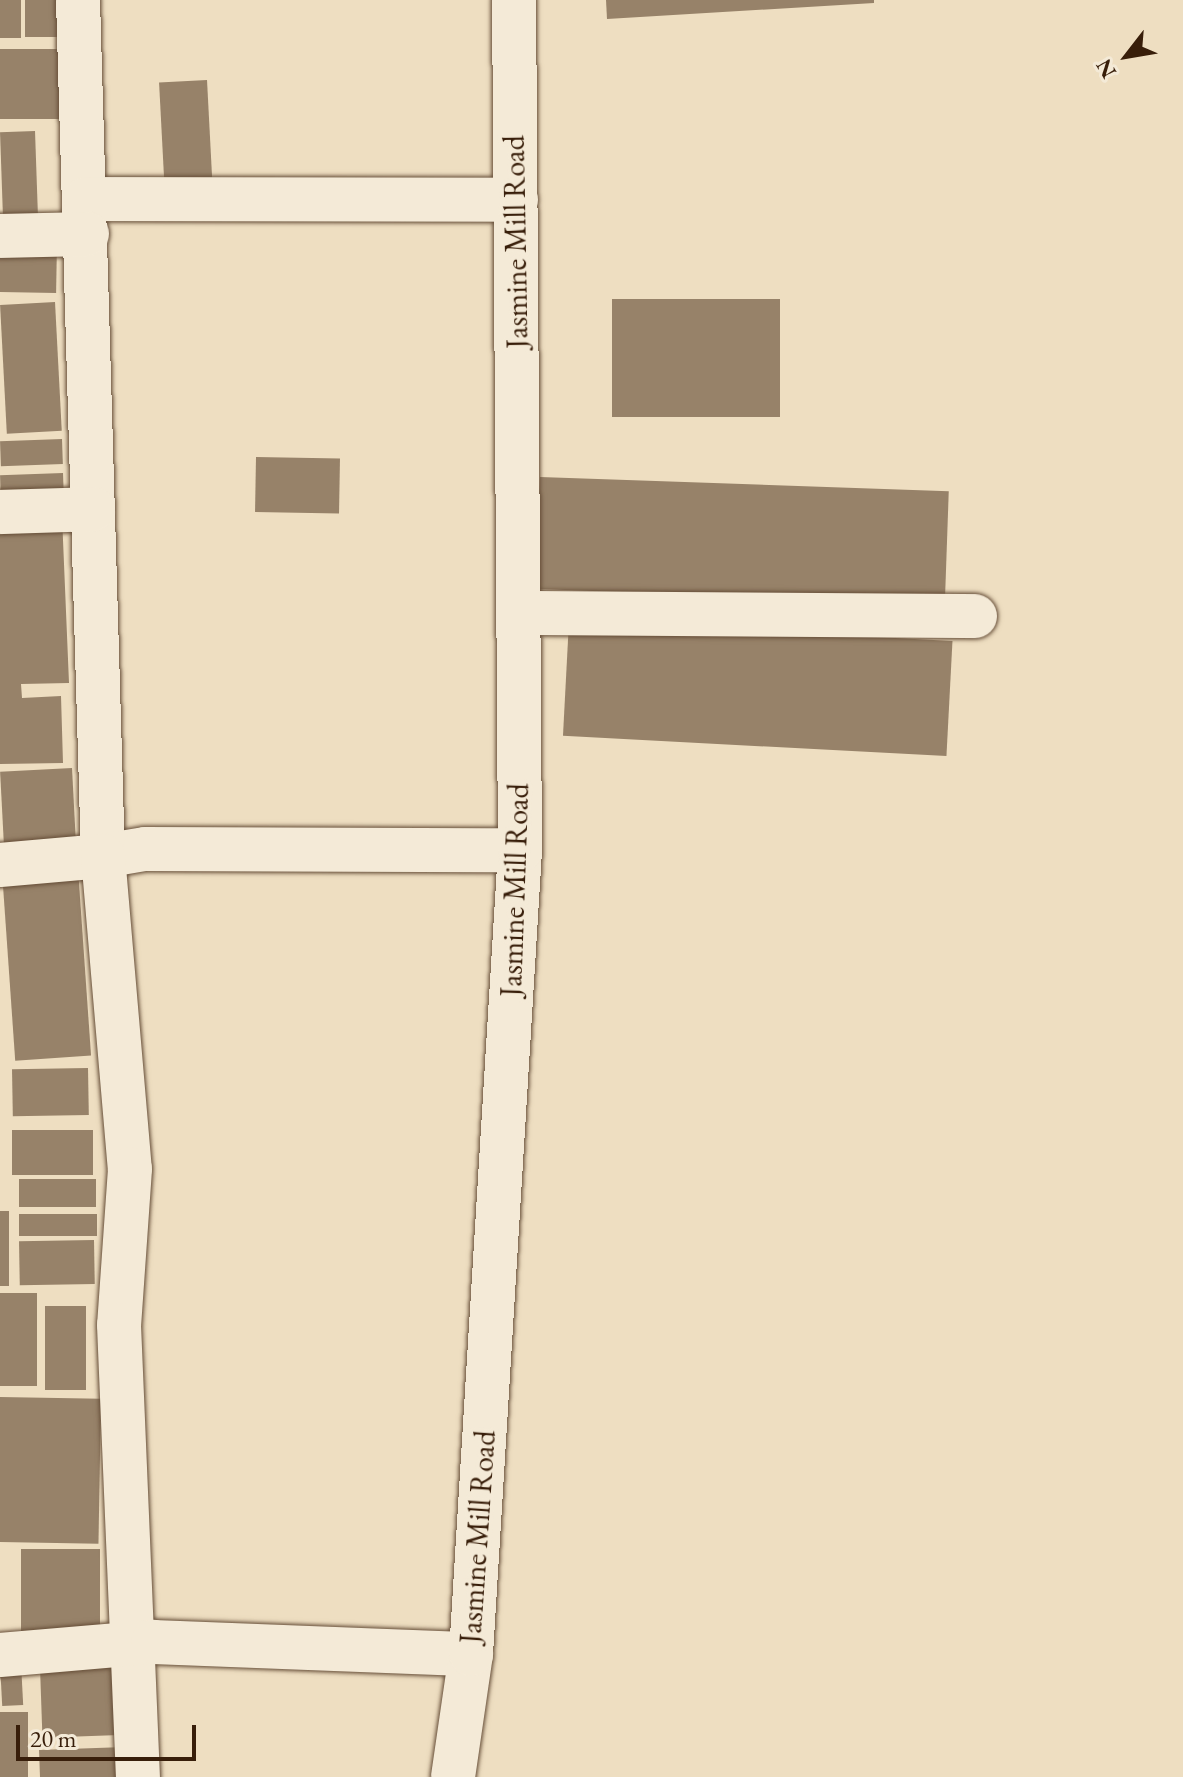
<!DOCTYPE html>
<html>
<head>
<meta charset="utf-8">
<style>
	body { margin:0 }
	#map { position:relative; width:1183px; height:1777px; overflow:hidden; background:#eedec1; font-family:"EB Garamond",serif }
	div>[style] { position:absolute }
	.building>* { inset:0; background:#978269; transform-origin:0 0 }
	.roads { filter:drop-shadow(0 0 2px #664e38) drop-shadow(0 0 2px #664e38) }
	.minor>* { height:44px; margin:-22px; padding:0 22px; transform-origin:22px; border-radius:22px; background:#f4ead7 }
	span { translate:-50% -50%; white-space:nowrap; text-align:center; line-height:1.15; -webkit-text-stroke:8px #f4ead7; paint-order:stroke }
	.street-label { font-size:30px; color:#381e0a }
	.north { position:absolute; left:1087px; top:16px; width:80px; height:80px; -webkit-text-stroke:6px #f4ead7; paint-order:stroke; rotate:239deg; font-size:22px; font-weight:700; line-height:32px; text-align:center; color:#381e0a }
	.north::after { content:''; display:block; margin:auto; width:28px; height:36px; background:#381e0a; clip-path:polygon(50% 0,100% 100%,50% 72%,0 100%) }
	.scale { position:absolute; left:16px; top:1725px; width:180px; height:36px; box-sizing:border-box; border:4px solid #381e0a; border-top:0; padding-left:10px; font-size:24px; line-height:28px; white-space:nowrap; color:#381e0a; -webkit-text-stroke:6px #f4ead7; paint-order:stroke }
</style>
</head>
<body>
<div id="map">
	<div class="building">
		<i style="left:0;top:0;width:21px;height:38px"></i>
		<i style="left:25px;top:0;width:46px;height:37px"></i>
		<i style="clip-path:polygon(606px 0,874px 0,874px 3px,607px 19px)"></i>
		<i style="left:0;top:49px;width:71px;height:70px"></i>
		<i style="left:207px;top:80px;width:100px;height:48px;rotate:87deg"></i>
		<i style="left:35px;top:131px;width:94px;height:35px;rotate:88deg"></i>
		<i style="left:0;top:241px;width:57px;height:51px;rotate:1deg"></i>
		<i style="left:612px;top:299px;width:168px;height:118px"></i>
		<i style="left:55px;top:302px;width:129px;height:55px;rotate:87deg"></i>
		<i style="left:62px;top:439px;width:25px;height:62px;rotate:88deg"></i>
		<i style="left:256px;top:457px;width:84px;height:55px;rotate:1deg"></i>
		<i style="left:63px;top:473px;width:30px;height:63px;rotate:88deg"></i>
		<i style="left:540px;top:477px;width:409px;height:112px;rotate:2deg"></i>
		<i style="clip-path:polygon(62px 516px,69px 683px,21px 684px,22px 698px,61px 696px,63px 763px,0 764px,0 518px)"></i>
		<i style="left:569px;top:621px;width:384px;height:115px;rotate:3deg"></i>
		<i style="left:72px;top:768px;width:87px;height:72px;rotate:87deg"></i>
		<i style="left:78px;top:869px;width:187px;height:76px;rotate:86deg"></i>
		<i style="left:88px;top:1068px;width:47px;height:76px;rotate:89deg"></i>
		<i style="left:12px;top:1130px;width:81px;height:45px"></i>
		<i style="left:19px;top:1179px;width:77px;height:28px"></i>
		<i style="left:0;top:1211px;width:9px;height:75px"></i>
		<i style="left:19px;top:1214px;width:78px;height:22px"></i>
		<i style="left:94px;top:1240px;width:44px;height:75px;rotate:89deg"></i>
		<i style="left:0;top:1293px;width:37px;height:93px"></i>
		<i style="left:45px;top:1306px;width:41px;height:84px"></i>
		<i style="left:0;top:1397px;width:101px;height:145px;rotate:1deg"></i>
		<i style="left:21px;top:1549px;width:79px;height:92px"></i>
		<i style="left:21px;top:1663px;width:42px;height:21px;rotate:87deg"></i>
		<i style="left:117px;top:1666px;width:69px;height:77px;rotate:88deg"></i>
		<i style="left:0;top:1712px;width:28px;height:65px"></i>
		<i style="left:125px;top:1747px;width:30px;height:86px;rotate:88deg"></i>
	</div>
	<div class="roads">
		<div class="minor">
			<i style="left:78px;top:0;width:856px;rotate:88.33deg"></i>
			<i style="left:103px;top:856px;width:43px;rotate:-9.5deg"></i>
			<i style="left:145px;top:849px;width:375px;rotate:0.2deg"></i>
			<i style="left:86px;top:199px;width:430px;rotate:0.1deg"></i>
			<i style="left:0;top:236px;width:87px;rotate:-1.3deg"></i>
			<i style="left:0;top:512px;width:93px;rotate:-1.8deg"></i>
			<i style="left:519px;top:613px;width:456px;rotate:0.4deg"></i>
			<i style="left:0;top:865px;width:103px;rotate:-5deg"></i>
			<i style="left:103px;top:856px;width:314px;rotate:85.1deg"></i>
			<i style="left:130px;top:1169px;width:156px;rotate:94deg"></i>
			<i style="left:119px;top:1325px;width:452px;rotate:87.6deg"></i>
			<i style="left:0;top:1655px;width:154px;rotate:-4.9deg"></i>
			<i style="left:153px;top:1642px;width:318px;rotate:2.2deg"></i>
			<i style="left:453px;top:1777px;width:124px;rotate:-81.7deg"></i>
			<i style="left:471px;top:1654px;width:805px;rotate:-86.51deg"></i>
			<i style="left:520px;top:850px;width:850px;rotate:-90.4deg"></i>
		</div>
	</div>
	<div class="street-label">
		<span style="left:516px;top:242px;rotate:-91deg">Jasmine Mill Road</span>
		<span style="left:515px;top:890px;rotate:-88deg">Jasmine Mill Road</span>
		<span style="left:478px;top:1537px;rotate:-86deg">Jasmine Mill Road</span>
	</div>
	<div class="north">N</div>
	<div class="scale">20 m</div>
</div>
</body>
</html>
